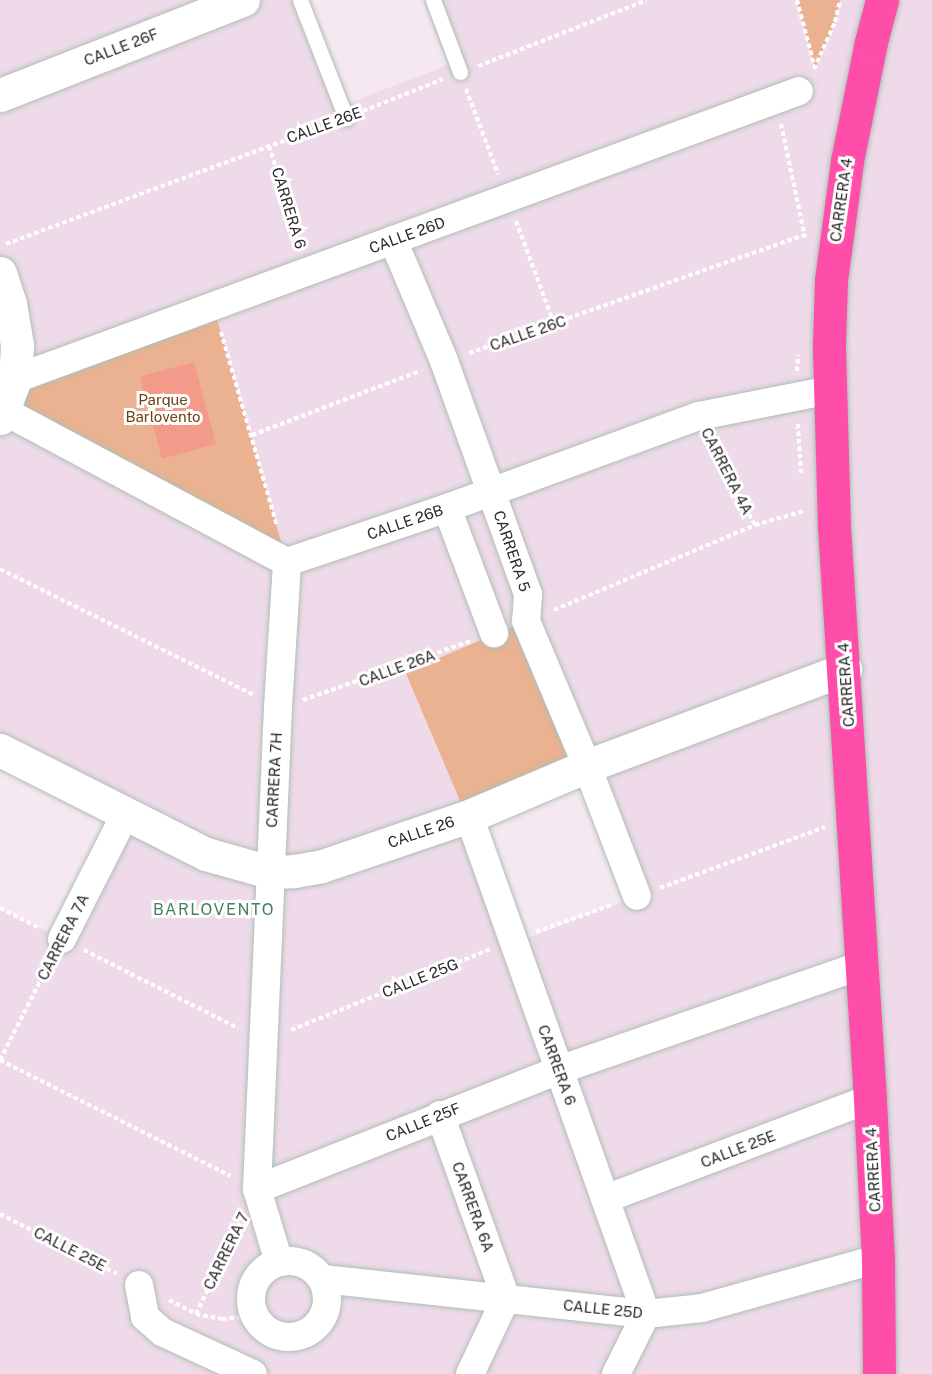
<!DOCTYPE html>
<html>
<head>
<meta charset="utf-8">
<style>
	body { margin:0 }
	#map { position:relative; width:932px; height:1374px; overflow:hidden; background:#eedae8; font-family:"Public Sans",sans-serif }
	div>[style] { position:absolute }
	.green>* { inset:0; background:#eab290; transform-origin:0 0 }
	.pitch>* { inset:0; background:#f39a8b; transform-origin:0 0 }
	.plaza>* { inset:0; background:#f5e8f1; transform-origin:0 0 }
	.path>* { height:4px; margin-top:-2px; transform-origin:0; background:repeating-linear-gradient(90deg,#fff 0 4.5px,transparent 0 7.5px) }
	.roads { filter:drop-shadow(0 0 2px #aebfb7) drop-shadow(0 0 2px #aebfb7) }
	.lane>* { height:15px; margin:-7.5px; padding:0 7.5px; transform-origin:7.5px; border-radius:7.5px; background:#fff }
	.street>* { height:28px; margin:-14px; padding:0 14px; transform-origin:14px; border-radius:14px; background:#fff }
	.street>.ring { margin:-14px; padding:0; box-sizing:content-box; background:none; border:28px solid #fff; border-radius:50% }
	.secondary>* { height:33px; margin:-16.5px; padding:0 16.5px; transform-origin:16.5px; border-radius:16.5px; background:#fff }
	.primary>* { height:33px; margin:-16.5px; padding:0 16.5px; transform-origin:16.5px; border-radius:16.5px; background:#ff4ea9 }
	span { translate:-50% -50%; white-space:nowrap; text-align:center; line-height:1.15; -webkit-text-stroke:6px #fff; paint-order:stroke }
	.street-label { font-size:15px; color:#2a2a2a }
	.park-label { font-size:15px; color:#6e4112 }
	.neighbourhood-label { font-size:16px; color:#457f65; letter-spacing:1.5px }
</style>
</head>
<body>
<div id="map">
	<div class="green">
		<i style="clip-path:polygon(797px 0,840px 0,835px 22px,815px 68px)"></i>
		<i style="clip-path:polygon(213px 306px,287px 562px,4px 411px,15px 379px)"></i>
		<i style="left:526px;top:621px;width:157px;height:131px;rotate:67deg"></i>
	</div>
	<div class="pitch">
		<i style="left:194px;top:362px;width:85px;height:56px;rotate:75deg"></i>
	</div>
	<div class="plaza">
		<i style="clip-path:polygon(309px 0,423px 0,448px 65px,349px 103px)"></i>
		<i style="clip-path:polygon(9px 754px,125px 815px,62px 939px,0 908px,0 771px)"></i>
		<i style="left:587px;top:766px;width:139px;height:128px;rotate:69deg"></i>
	</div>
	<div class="path">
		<i style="left:797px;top:0;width:70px;rotate:75.2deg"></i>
		<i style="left:478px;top:66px;width:181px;rotate:-21.3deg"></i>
		<i style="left:814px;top:69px;width:51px;rotate:-65.9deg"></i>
		<i style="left:835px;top:22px;width:23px;rotate:-77deg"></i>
		<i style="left:466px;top:89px;width:91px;rotate:69.4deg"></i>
		<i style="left:363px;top:111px;width:86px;rotate:-21.8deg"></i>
		<i style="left:781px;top:124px;width:116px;rotate:78deg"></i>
		<i style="left:269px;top:146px;width:107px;rotate:72.6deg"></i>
		<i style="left:516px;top:221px;width:110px;rotate:69.7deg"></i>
		<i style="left:6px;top:244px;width:344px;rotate:-20.4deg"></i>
		<i style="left:221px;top:332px;width:202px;rotate:73.9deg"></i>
		<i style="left:469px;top:353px;width:356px;rotate:-19.4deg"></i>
		<i style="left:797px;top:371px;width:16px;rotate:-86deg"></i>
		<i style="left:798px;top:424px;width:49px;rotate:86.5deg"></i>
		<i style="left:252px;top:435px;width:180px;rotate:-20.9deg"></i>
		<i style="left:711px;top:441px;width:95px;rotate:62.4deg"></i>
		<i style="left:0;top:569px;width:284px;rotate:26.4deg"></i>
		<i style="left:554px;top:610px;width:218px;rotate:-22.9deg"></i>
		<i style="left:755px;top:525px;width:51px;rotate:-15.9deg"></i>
		<i style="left:303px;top:700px;width:178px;rotate:-19.4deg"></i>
		<i style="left:660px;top:888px;width:176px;rotate:-20.3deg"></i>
		<i style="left:0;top:908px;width:44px;rotate:27.1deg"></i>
		<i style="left:536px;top:932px;width:83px;rotate:-19.7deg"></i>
		<i style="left:84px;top:950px;width:173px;rotate:26.9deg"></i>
		<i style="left:291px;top:1030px;width:215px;rotate:-22.1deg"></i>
		<i style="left:0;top:1060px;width:258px;rotate:26.7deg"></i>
		<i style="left:0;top:1060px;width:110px;rotate:-63deg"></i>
		<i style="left:0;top:1214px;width:131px;rotate:27.1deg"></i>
		<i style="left:169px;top:1300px;width:30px;rotate:27deg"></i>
		<i style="left:196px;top:1314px;width:26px;rotate:11deg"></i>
		<i style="left:222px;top:1319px;width:33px;rotate:-5deg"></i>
		<i style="left:196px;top:1314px;width:101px;rotate:-64.2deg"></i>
	</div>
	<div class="roads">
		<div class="lane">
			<i style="left:300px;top:0;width:127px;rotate:68.7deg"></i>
			<i style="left:433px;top:0;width:77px;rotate:69.4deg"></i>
		</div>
		<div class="street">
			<i style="left:393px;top:240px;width:131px;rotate:67.1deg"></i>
			<i style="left:444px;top:361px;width:248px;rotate:70.2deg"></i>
			<i style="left:528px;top:594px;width:27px;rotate:94deg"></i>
			<i style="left:526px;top:621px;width:157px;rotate:67.2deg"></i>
			<i style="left:587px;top:766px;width:139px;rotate:69deg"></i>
			<i style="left:15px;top:379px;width:835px;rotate:-20.17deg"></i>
			<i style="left:4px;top:411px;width:321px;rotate:28.1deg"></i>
			<i style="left:287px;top:562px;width:169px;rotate:-18.6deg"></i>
			<i style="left:447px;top:508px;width:268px;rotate:-20.1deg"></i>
			<i style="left:699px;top:416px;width:134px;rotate:-11.2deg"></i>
			<i style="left:447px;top:508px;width:134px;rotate:69.4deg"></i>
			<i style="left:469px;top:816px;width:529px;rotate:70.43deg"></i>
			<i style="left:646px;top:1314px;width:67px;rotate:116.6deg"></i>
			<i style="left:62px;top:939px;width:139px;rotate:-63.1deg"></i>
			<i style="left:440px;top:1115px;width:195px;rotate:70.2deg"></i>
			<i style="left:506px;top:1298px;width:84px;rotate:115.3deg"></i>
			<i style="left:257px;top:1189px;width:325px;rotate:-21.5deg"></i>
			<i style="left:559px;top:1070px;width:321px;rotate:-19.1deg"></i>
			<i style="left:605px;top:1199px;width:283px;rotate:-20.7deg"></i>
			<i class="ring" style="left:251px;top:1261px;width:48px;height:48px"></i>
			<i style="left:279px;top:1262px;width:76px;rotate:-106.8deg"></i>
			<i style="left:257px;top:1189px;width:482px;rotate:-87.5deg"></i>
			<i style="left:278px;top:707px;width:145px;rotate:-86.4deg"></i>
			<i style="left:323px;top:1279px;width:325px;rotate:6.2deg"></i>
			<i style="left:646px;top:1314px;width:56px;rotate:-6.1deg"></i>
			<i style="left:702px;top:1308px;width:183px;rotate:-15.6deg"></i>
			<i style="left:139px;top:1285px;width:33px;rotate:79deg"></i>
			<i style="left:145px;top:1317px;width:23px;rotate:41deg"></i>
			<i style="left:162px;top:1332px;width:100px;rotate:24.8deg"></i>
		</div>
		<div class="secondary">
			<i style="left:0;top:95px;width:261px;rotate:-21.4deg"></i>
			<i style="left:0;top:273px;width:33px;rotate:72deg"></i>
			<i style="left:10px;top:304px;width:42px;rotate:80.3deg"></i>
			<i style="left:17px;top:345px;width:34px;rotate:93deg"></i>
			<i style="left:15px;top:379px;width:42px;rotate:111deg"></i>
			<i style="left:0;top:750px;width:231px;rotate:26.8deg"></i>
			<i style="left:206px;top:854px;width:66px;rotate:15.7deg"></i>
			<i style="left:270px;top:872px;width:24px;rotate:-2deg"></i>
			<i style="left:294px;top:871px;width:28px;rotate:-10deg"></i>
			<i style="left:322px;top:866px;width:155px;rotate:-18.8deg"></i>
			<i style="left:469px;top:816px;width:128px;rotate:-23deg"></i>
			<i style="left:587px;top:766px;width:276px;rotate:-20.6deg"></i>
		</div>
		<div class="primary">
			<i style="left:879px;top:1374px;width:115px;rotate:-90.5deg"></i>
			<i style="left:878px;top:1259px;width:160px;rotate:-92.9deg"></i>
			<i style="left:870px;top:1099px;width:573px;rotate:-93.6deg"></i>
			<i style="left:834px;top:527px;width:183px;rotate:-91.6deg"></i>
			<i style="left:829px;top:344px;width:64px;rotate:-88.2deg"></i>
			<i style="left:831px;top:280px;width:120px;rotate:-82.3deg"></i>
			<i style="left:847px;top:161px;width:121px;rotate:-78.6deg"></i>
			<i style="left:871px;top:42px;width:43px;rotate:-75.3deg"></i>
		</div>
	</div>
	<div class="street-label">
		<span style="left:121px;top:47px;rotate:-21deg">CALLE 26F</span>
		<span style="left:324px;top:125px;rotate:-20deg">CALLE 26E</span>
		<span style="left:841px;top:200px;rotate:-82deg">CARRERA 4</span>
		<span style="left:289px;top:208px;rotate:73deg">CARRERA 6</span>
		<span style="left:407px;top:235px;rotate:-20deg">CALLE 26D</span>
		<span style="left:528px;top:333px;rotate:-19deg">CALLE 26C</span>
		<span style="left:727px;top:471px;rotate:63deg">CARRERA 4A</span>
		<span style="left:405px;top:522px;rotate:-19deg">CALLE 26B</span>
		<span style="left:512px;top:551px;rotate:71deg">CARRERA 5</span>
		<span style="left:397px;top:668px;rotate:-20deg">CALLE 26A</span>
		<span style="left:846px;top:685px;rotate:-94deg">CARRERA 4</span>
		<span style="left:274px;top:780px;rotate:-87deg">CARRERA 7H</span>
		<span style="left:421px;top:832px;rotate:-19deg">CALLE 26</span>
		<span style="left:63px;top:937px;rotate:-63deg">CARRERA 7A</span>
		<span style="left:420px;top:978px;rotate:-22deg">CALLE 25G</span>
		<span style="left:557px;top:1065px;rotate:70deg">CARRERA 6</span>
		<span style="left:423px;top:1122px;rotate:-22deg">CALLE 25F</span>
		<span style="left:738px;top:1149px;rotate:-21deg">CALLE 25E</span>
		<span style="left:873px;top:1170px;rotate:-93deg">CARRERA 4</span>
		<span style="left:473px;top:1207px;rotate:70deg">CARRERA 6A</span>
		<span style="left:70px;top:1249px;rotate:27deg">CALLE 25E</span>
		<span style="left:226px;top:1251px;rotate:-64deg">CARRERA 7</span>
		<span style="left:603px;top:1309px;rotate:6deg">CALLE 25D</span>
	</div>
	<div class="park-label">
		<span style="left:163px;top:408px">Parque<br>Barlovento</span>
	</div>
	<div class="neighbourhood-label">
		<span style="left:214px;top:910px">BARLOVENTO</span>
	</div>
</div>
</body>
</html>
